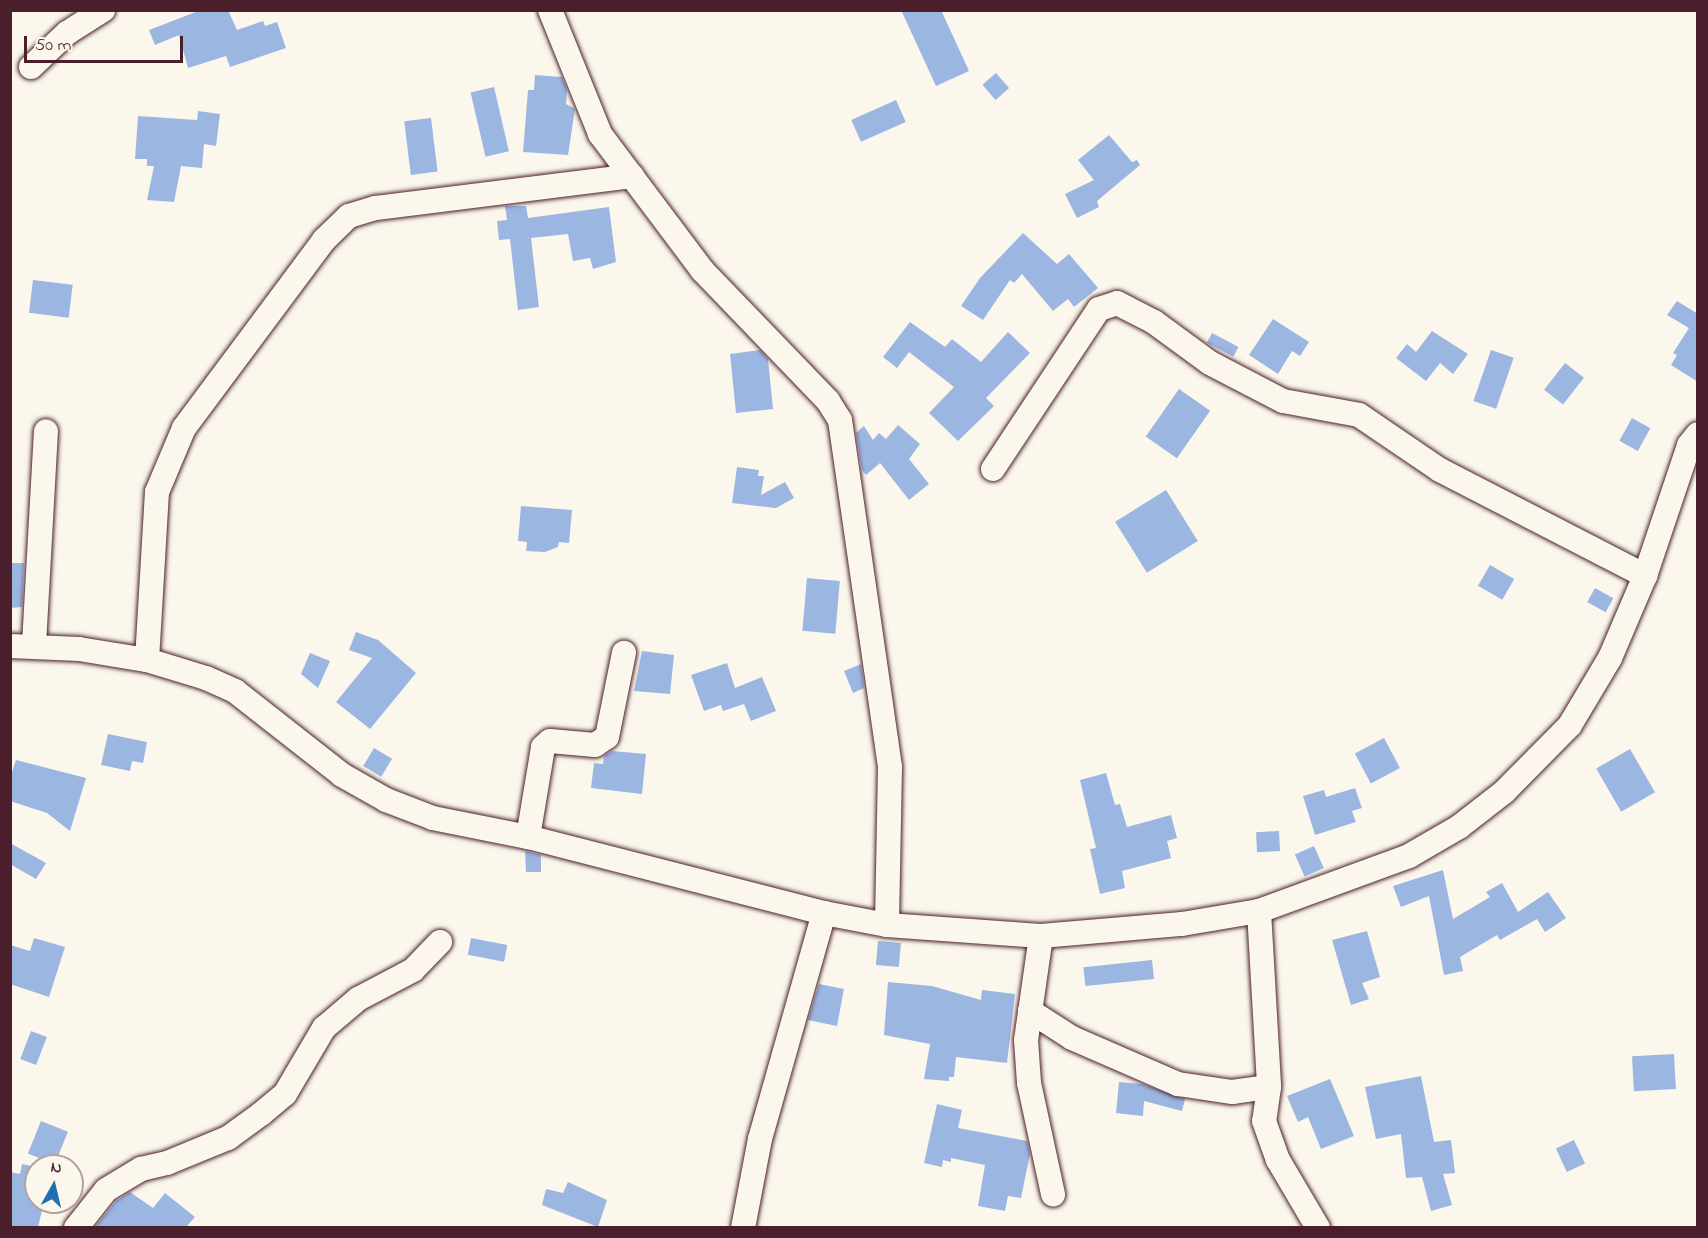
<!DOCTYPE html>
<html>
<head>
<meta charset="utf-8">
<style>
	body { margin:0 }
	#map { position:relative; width:1708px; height:1238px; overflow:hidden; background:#fbf7ec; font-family:"Indie Flower",sans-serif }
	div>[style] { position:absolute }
	.building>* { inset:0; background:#9cb6e2; transform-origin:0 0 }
	.roads { filter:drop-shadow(0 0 2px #4a1f2b) drop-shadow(0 0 2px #4a1f2b) }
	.minor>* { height:24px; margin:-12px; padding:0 12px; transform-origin:12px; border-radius:12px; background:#fbf7ec }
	span { translate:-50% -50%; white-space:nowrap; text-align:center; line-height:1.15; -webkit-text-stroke:4.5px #fbf7ec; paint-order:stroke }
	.frame { position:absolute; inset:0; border:12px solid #4a1f2b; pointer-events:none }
	.north { position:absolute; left:24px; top:1154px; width:60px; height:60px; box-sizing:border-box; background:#fbf7ec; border:2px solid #b4a19f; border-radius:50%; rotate:8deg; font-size:16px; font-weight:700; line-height:24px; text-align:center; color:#4a1f2b }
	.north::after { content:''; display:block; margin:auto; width:21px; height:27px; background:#1f6fb2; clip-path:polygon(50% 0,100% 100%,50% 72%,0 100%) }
	.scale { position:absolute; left:24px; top:36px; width:159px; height:27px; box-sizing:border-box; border:3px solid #4a1f2b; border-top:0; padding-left:8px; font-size:18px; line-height:21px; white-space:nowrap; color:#4a1f2b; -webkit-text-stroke:4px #fbf7ec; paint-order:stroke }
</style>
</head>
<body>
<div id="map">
	<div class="building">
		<i style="clip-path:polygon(201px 10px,228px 10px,237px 30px,263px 21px,265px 26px,277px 22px,286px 48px,230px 67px,226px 56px,188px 68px,179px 35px,155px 45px,149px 30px)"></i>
		<i style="clip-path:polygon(901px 10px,941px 10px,969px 71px,936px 86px)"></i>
		<i style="left:996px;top:73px;width:20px;height:18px;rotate:49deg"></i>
		<i style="clip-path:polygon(535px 75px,562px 77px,567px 90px,566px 104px,575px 109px,568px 155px,523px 152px,528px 90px,534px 90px)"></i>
		<i style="left:494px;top:87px;width:66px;height:24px;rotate:77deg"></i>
		<i style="left:896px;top:100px;width:24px;height:49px;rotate:66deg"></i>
		<i style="clip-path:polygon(198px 111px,220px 114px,216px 146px,204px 144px,202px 168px,181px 166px,174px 202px,147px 200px,154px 166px,147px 166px,147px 159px,135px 159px,138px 116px,197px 120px)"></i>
		<i style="left:431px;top:118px;width:54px;height:27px;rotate:83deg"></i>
		<i style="clip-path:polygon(1109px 135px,1132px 162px,1137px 160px,1140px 165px,1097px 201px,1099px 207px,1077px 218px,1065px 194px,1094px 180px,1078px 160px)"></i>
		<i style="clip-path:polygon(505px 206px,526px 206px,528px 218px,609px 207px,616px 262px,593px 269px,590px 258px,573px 261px,568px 234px,531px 238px,539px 307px,518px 310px,510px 239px,499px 240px,497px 221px,507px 220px)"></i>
		<i style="clip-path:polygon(1023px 233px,1057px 264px,1069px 254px,1098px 288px,1074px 307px,1068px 299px,1053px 311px,1022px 274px,1014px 283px,1010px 280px,983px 320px,961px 306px,980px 278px)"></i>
		<i style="left:33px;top:280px;width:40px;height:33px;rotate:7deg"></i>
		<i style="clip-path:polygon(1677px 301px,1698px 314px,1698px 382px,1671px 365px,1677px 355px,1673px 353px,1689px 328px,1667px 315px)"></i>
		<i style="clip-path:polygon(1273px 319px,1309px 342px,1300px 356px,1292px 351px,1278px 374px,1249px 355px)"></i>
		<i style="clip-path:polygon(910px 322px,945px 347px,952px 339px,981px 362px,1008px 332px,1030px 353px,986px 398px,994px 406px,958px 441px,929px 413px,954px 387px,909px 352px,897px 368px,883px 357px)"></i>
		<i style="clip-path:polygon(1432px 331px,1468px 354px,1453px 374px,1440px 363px,1426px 381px,1396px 358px,1407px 344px,1416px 352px)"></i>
		<i style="left:1212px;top:333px;width:30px;height:11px;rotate:28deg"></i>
		<i style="clip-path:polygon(760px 350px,768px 359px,773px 409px,736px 413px,730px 354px)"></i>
		<i style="left:1491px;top:350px;width:24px;height:54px;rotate:19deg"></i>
		<i style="left:1565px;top:363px;width:24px;height:34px;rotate:38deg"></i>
		<i style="left:1179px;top:389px;width:38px;height:58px;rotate:35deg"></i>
		<i style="left:1632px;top:418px;width:21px;height:26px;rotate:29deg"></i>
		<i style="clip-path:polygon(898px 425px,920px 444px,909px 459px,929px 484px,909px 500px,880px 463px,866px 475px,862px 470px,856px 433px,864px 426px,873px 440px,879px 433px,886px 439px)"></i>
		<i style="clip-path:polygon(737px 467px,759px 470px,758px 476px,764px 476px,761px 495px,785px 482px,794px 498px,776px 508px,732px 503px)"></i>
		<i style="left:1166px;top:490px;width:60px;height:60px;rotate:58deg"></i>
		<i style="clip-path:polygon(521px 506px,572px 510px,569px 543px,559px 542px,558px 547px,545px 552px,526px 551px,527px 542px,518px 541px)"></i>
		<i style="clip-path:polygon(10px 563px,24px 563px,22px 607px,10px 608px)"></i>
		<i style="left:1490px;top:565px;width:28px;height:24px;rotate:30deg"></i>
		<i style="left:807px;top:578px;width:33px;height:53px;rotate:5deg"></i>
		<i style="left:1595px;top:588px;width:21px;height:16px;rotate:29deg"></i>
		<i style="clip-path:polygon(356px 632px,378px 640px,416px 673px,370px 729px,336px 702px,372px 658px,349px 650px)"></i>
		<i style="clip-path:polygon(642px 651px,674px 655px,670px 694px,634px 691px)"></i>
		<i style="clip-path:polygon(310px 653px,330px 661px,318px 688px,301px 674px)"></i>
		<i style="clip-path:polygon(727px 663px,735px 688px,762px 677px,776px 711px,751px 721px,744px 704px,723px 711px,721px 705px,704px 711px,691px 675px)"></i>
		<i style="clip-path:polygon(861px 664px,864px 688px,853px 693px,844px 671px)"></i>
		<i style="clip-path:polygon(108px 734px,147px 742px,143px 763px,132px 761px,130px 771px,101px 765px)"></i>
		<i style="left:1384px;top:738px;width:34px;height:33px;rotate:62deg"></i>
		<i style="left:374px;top:748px;width:21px;height:21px;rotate:31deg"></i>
		<i style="left:1630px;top:749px;width:50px;height:39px;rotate:60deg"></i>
		<i style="clip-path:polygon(612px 751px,646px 754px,642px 794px,591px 788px,594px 763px,603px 764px,604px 756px)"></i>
		<i style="clip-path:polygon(16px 760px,86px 778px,70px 831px,47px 813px,10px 801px,10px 778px)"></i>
		<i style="clip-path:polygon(1106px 773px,1115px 805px,1120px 804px,1127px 827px,1171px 815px,1177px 838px,1167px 841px,1171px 858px,1122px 871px,1125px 888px,1100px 894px,1090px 849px,1096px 848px,1080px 780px)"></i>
		<i style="clip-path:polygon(1355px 788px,1362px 808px,1352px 811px,1356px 822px,1315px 835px,1303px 796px,1324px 790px,1326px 797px)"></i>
		<i style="left:1279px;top:831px;width:20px;height:23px;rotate:87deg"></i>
		<i style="clip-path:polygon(10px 843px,46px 863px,36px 879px,10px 864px)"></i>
		<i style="left:1314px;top:846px;width:24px;height:21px;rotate:66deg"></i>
		<i style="clip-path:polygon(525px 851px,541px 855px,541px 872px,526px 872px)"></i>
		<i style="clip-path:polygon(1443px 870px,1453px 919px,1490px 897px,1486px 892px,1502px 883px,1518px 912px,1548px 892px,1566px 918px,1545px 932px,1537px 919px,1500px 940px,1497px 935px,1460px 957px,1463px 971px,1444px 975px,1429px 896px,1401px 907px,1393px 886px)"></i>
		<i style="clip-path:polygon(1367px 931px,1380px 977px,1362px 983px,1369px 999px,1351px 1005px,1332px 940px)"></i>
		<i style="clip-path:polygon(34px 938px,65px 947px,49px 997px,10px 984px,10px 945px,30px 951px)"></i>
		<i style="left:471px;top:938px;width:37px;height:17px;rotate:11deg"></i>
		<i style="left:878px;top:941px;width:23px;height:24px;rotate:5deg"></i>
		<i style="left:1152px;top:960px;width:19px;height:69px;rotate:84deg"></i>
		<i style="clip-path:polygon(888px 982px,932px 986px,981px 1000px,982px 990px,1015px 994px,1007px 1063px,956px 1057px,954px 1077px,949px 1077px,949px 1081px,924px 1079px,930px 1044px,884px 1035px)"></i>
		<i style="clip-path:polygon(819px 984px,844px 989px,837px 1026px,808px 1020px)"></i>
		<i style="left:31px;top:1031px;width:17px;height:30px;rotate:21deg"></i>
		<i style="left:1674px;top:1054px;width:35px;height:42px;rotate:87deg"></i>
		<i style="clip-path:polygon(1421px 1076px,1434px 1142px,1451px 1140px,1455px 1173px,1443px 1174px,1452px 1205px,1431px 1211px,1422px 1177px,1406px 1178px,1401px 1134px,1376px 1139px,1365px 1087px)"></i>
		<i style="clip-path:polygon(1330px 1079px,1354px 1136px,1321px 1149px,1308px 1117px,1298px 1122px,1287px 1096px)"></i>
		<i style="clip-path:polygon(1119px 1082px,1142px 1084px,1185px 1099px,1182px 1111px,1144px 1101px,1143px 1116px,1116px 1113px)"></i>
		<i style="clip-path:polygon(937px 1104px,962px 1110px,958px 1128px,1027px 1141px,1030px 1154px,1021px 1198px,1008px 1196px,1005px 1211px,978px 1206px,985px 1165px,951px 1158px,951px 1162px,943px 1160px,942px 1167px,924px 1163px)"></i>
		<i style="left:41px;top:1121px;width:29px;height:35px;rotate:22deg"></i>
		<i style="left:1574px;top:1140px;width:26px;height:20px;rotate:65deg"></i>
		<i style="clip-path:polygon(22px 1164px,36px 1167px,36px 1202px,44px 1202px,38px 1227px,10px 1227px,10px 1172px,20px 1174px)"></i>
		<i style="clip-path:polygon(568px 1182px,607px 1200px,598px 1227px,542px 1205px,546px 1189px,563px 1193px)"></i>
		<i style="clip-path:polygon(130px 1192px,153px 1208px,165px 1193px,195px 1217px,186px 1227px,95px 1227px,116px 1201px)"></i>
	</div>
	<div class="roads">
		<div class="minor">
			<i style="left:550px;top:10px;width:134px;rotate:68deg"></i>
			<i style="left:600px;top:134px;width:170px;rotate:53.1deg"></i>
			<i style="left:702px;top:270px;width:182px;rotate:46.1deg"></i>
			<i style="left:828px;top:401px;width:22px;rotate:58deg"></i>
			<i style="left:840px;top:420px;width:351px;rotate:81.8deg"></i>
			<i style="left:890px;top:767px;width:158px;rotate:91.1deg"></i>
			<i style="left:31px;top:67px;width:50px;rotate:-43.4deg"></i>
			<i style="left:67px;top:33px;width:43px;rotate:-32.6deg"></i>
			<i style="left:993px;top:469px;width:192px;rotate:-56.5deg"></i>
			<i style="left:1099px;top:309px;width:19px;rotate:-18deg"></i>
			<i style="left:1117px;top:303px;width:42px;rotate:27.2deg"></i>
			<i style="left:1154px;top:322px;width:69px;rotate:36.2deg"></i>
			<i style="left:1210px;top:363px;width:82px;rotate:27.5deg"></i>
			<i style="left:1283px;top:401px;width:77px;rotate:10.4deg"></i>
			<i style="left:1359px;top:415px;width:98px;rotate:34.2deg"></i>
			<i style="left:1440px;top:470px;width:231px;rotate:27.3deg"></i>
			<i style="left:34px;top:645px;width:214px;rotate:-86.8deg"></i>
			<i style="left:10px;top:646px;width:69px;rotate:2.5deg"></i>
			<i style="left:79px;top:649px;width:69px;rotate:9.2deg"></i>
			<i style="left:147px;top:660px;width:62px;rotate:17deg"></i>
			<i style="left:206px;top:678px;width:32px;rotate:24deg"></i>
			<i style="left:235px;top:691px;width:136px;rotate:38.1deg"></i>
			<i style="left:342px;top:775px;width:51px;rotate:29.6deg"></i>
			<i style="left:386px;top:800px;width:50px;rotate:21deg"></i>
			<i style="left:433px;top:818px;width:97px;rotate:11.3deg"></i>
			<i style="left:528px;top:837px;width:306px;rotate:14.4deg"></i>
			<i style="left:824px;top:913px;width:64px;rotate:10.8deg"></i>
			<i style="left:887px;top:925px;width:154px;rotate:4.1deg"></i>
			<i style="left:1041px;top:936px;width:142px;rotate:-4.9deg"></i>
			<i style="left:1182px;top:924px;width:78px;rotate:-9.6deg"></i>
			<i style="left:1259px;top:911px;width:160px;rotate:-20.1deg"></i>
			<i style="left:1409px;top:856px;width:58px;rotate:-30.1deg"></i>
			<i style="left:1459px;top:827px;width:57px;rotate:-37.9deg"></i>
			<i style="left:1504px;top:792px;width:94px;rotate:-45.4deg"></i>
			<i style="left:1570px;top:725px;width:78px;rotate:-59.2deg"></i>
			<i style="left:1610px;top:658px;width:89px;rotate:-66.9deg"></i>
			<i style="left:1645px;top:576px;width:138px;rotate:-71.4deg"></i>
			<i style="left:1689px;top:445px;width:14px;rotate:-51deg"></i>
			<i style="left:147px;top:660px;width:168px;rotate:-86.6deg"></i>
			<i style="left:157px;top:492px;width:69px;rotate:-67.1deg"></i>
			<i style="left:184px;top:428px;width:234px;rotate:-53.3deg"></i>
			<i style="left:324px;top:240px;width:35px;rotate:-44deg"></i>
			<i style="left:349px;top:216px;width:28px;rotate:-17deg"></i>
			<i style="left:376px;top:208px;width:258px;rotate:-7.1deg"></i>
			<i style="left:528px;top:837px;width:91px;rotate:-80.5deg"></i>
			<i style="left:543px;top:747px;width:9px;rotate:-41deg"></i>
			<i style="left:550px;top:741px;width:45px;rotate:5.1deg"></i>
			<i style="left:595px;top:745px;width:14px;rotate:-34deg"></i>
			<i style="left:607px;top:737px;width:86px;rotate:-78.6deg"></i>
			<i style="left:1259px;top:911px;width:176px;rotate:86.7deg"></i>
			<i style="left:1269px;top:1087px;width:34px;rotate:98deg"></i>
			<i style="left:1264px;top:1121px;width:41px;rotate:70.3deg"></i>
			<i style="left:1278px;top:1160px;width:79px;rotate:59.5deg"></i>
			<i style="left:1041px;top:936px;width:105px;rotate:98.2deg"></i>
			<i style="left:1026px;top:1040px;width:43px;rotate:86deg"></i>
			<i style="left:1029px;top:1083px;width:114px;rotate:77.8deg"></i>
			<i style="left:1030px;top:1011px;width:50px;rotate:32.7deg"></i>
			<i style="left:1072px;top:1038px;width:116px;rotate:23.5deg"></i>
			<i style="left:1178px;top:1084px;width:55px;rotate:8.4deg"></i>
			<i style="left:1232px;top:1092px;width:37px;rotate:-8deg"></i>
			<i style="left:76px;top:1228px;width:48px;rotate:-51.7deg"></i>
			<i style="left:106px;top:1190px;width:41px;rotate:-31deg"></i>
			<i style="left:141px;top:1169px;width:27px;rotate:-13deg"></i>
			<i style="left:167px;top:1163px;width:66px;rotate:-22.3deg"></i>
			<i style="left:228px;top:1138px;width:41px;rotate:-36deg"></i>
			<i style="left:261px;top:1114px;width:31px;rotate:-40deg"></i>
			<i style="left:285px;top:1094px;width:77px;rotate:-59.4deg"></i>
			<i style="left:324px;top:1028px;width:45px;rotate:-40.5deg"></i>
			<i style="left:358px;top:999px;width:62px;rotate:-27.8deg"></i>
			<i style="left:413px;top:970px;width:39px;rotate:-46deg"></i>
			<i style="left:743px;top:1228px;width:91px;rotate:-79.2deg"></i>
			<i style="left:760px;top:1139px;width:235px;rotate:-74.2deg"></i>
		</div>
	</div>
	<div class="frame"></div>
	<div class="north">N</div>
	<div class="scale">50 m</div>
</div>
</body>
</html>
